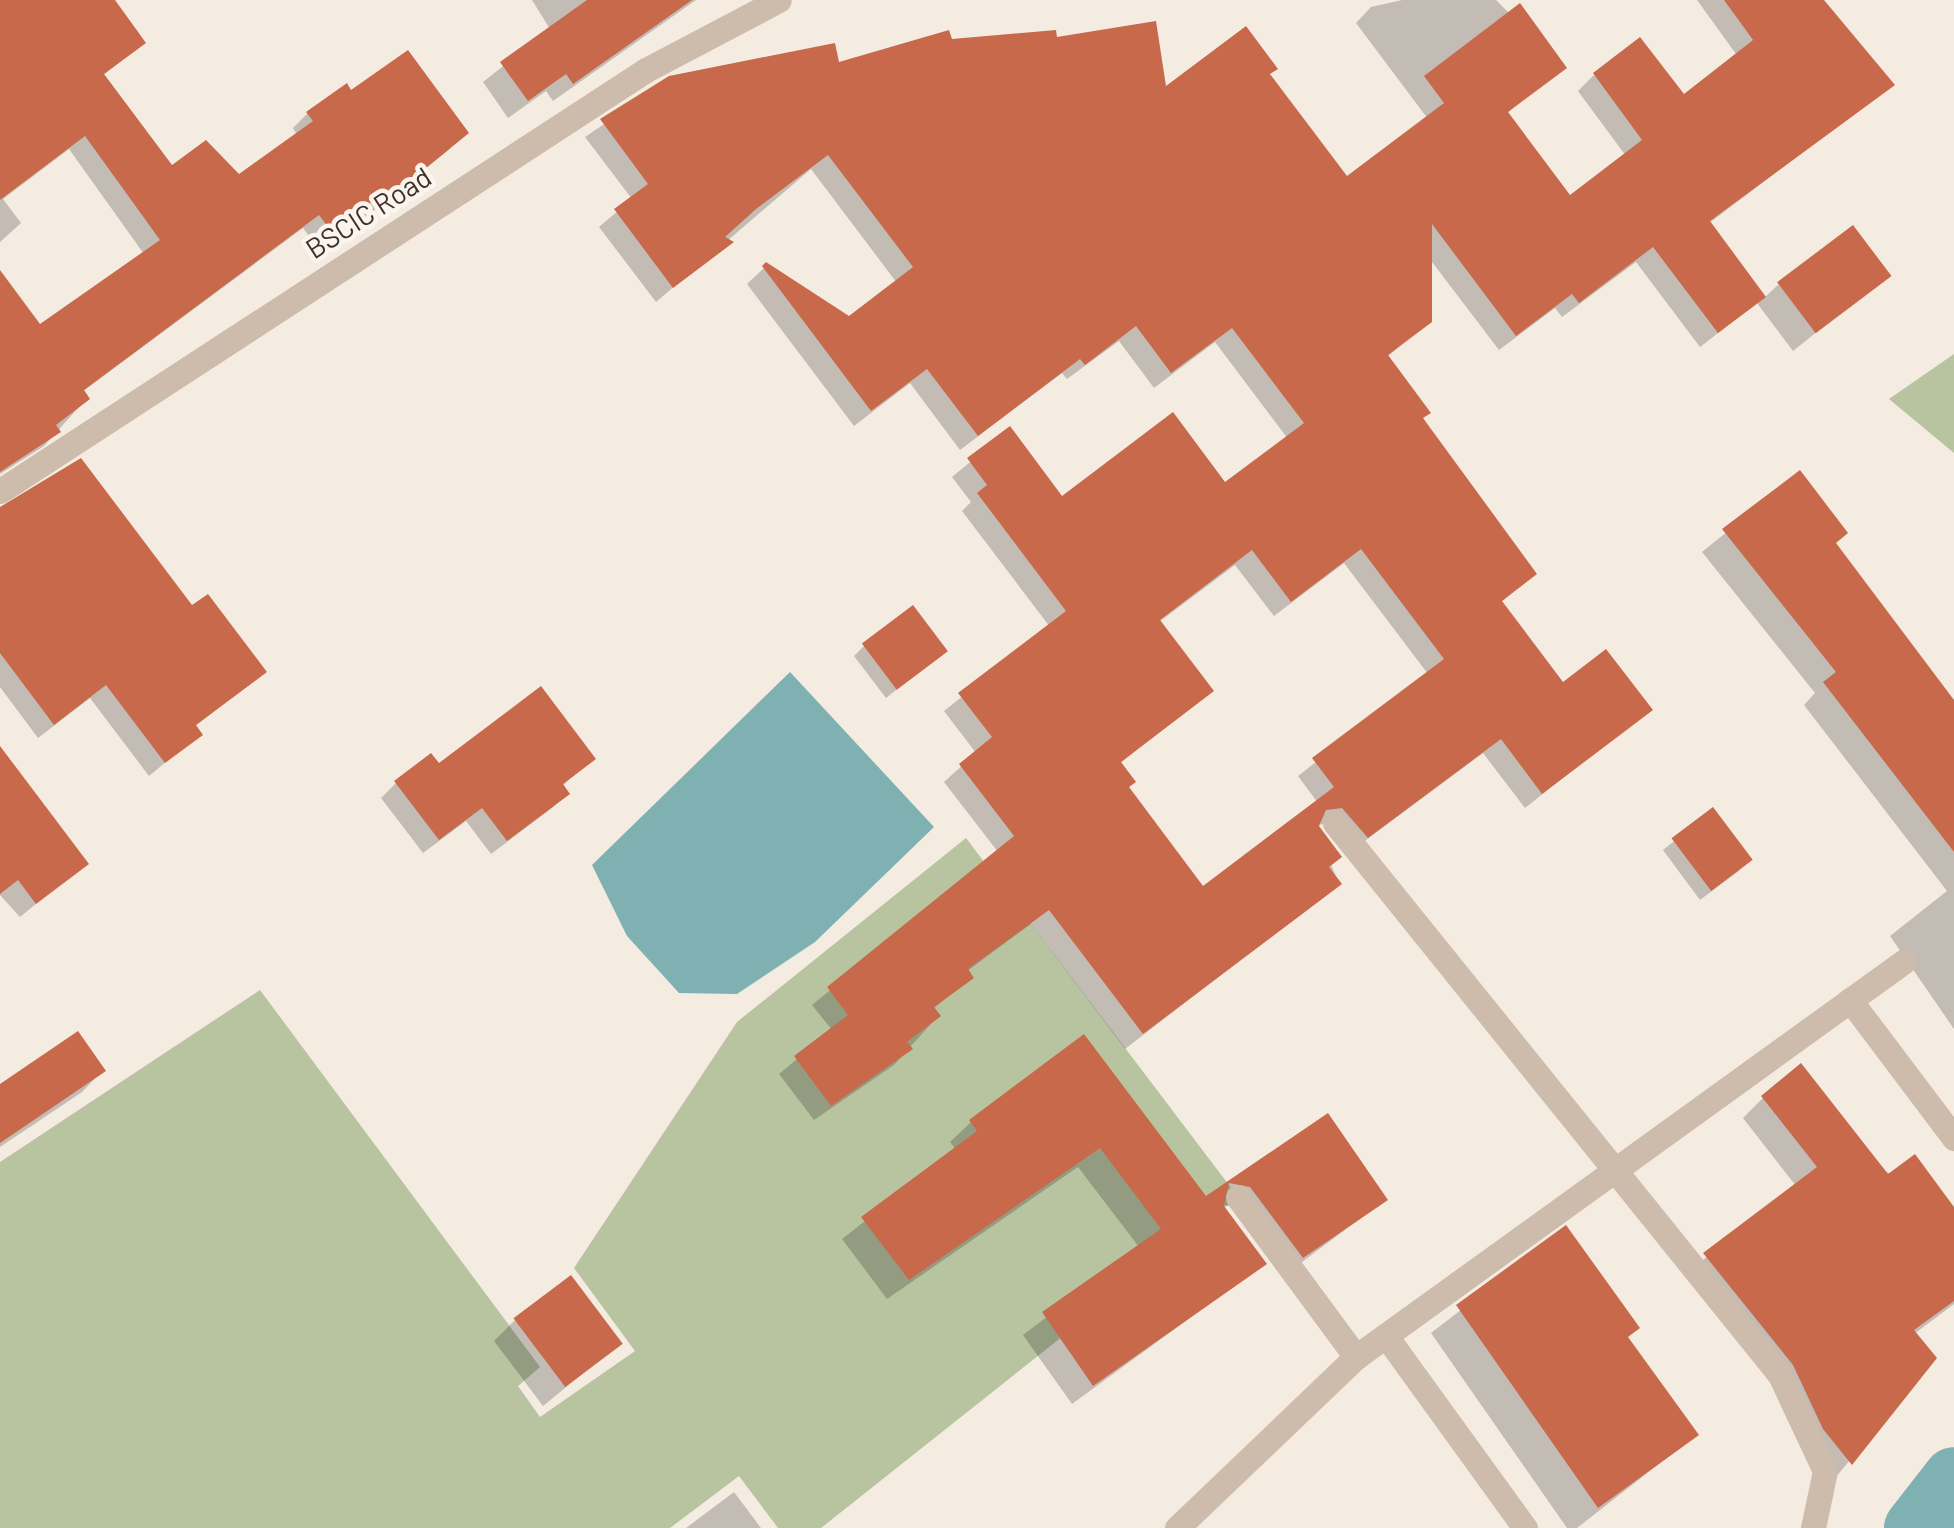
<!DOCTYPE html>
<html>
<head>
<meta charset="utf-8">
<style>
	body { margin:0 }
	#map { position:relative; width:1954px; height:1528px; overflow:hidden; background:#f4ebe1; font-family:Barlow,sans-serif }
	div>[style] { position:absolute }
	.green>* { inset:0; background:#b8c4a0 }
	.water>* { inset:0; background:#7fb0b2 }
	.shadow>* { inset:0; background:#0003 }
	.canal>* { height:62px; margin:-31px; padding:0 31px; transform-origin:31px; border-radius:31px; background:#7fb0b2 }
	.building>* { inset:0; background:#c8694b; transform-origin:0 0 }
	.minor>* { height:25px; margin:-12.5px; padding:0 12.5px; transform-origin:12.5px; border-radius:12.5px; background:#cdbbac }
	span { translate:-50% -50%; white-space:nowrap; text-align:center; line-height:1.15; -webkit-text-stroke:9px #fbf5ee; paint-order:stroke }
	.street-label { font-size:28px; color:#3b302b }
</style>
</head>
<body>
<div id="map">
	<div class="green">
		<i style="clip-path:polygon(1954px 354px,1954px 453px,1889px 399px)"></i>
		<i style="clip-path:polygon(966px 838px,1238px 1197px,821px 1528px,778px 1528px,739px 1476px,670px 1528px,0 1528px,0 1162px,260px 990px,540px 1367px,518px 1386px,540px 1417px,635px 1351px,574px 1268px,737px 1022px)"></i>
	</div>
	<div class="water">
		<i style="clip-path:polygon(790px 672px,934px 827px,815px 942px,737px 994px,679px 993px,627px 936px,592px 865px)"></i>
	</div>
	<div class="shadow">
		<i style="clip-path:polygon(0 0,112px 0,143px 42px,102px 76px,172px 168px,239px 177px,297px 135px,293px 128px,307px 114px,351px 94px,451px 148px,362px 220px,357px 214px,315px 244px,303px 228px,82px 392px,87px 398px,44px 446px,0 474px,0 275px,40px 328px,144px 254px,69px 149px,3px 199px,21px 223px,0 242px)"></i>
		<i style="clip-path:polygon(532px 0,696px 0,553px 101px,546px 91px,508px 118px,483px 82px,550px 29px)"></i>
		<i style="clip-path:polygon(evenodd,1402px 0,1496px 0,1563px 67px,1506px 114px,1569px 198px,1626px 156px,1578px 91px,1594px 75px,1683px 98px,1736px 54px,1697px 0,1821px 0,1892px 85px,1708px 224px,1764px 298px,1779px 284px,1888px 275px,1793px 351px,1757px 303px,1700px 347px,1636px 262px,1562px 317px,1555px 308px,1499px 350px,1429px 258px,1429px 321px,1386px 358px,1421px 419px,1533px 574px,1500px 603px,1562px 685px,1649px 710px,1525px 808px,1483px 753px,1350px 852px,1325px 824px,1315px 825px,1339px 884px,1125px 1049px,1031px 924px,966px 972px,971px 978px,933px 1009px,938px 1016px,894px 1065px,814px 1120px,779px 1074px,832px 1030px,812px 1005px,998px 852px,944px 782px,976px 753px,944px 711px,1050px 627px,962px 511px,971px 502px,952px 477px,1009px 430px,1061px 499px,1225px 486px,1288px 439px,1215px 342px,1154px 388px,1119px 341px,1067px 379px,1062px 373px,960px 450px,910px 383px,854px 426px,747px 284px,766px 266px,849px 319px,897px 283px,811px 169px,656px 302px,599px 227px,632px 199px,585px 137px,670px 79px,837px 66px,950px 42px,1054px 40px,1164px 91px,1268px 75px,1346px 180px,1428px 119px,1356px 23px,1371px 7px,1402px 0,1344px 563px,1428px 674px,1298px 776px,1318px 803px,1203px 889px,1126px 788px,1119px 764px,1211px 691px,1159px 622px,1235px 565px,1274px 616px,1344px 563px)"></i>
		<i style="clip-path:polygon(1800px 473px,1834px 544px,1954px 704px,1954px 1029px,1890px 936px,1947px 891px,1804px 705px,1815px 693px,1702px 552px)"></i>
		<i style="clip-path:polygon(0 507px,192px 609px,264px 671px,194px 727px,200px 734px,149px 776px,90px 698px,38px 738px,0 687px)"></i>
		<i style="clip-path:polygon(864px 646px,945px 651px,886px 698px,854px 656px)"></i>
		<i style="clip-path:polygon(593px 759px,562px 786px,567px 793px,552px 808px,491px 854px,466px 821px,423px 853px,381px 798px,396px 783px,438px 767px)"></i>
		<i style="clip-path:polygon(0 763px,86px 863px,20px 917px,0 895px)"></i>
		<i style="clip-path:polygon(1713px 810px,1740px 870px,1700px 900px,1663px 850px)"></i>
		<i style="clip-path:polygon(1084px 1038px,1205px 1199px,1327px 1116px,1385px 1200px,1282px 1277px,1230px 1206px,1221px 1205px,1264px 1264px,1072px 1404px,1023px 1335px,1139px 1247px,1078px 1167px,887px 1299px,842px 1239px,956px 1150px,950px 1142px,971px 1122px)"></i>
		<i style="clip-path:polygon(102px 1071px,82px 1092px,0 1147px,0 1087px)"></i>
		<i style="clip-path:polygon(1763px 1098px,1954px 1212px,1954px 1304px,1914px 1334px,1934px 1358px,1831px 1483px,1773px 1385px,1684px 1275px,1796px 1186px,1743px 1118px)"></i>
		<i style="clip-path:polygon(1566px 1229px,1626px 1338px,1696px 1435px,1577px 1528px,1567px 1528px,1431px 1333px)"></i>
		<i style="clip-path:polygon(515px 1320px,620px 1343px,543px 1406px,494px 1341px)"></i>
		<i style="clip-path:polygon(734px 1492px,761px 1528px,686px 1528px)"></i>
	</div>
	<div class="canal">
		<i style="left:1915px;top:1528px;width:63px;rotate:-52deg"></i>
	</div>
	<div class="building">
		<i style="clip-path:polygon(0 0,115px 0,146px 43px,104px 74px,172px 165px,206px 140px,239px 174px,313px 121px,306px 112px,347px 83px,351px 90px,408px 50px,469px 133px,378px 207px,373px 201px,331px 231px,319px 215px,84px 390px,90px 399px,56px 425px,61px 432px,0 472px,0 270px,40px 324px,160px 240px,85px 136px,0 200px)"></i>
		<i style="clip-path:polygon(587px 0,692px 0,573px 84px,566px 74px,528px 101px,500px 62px)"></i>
		<i style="clip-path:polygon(evenodd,1724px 0,1824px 0,1895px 85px,1710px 221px,1766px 297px,1718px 333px,1653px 247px,1579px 303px,1572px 294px,1516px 336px,1432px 224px,1432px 322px,1388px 355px,1431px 413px,1423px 418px,1537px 574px,1502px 601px,1563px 682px,1606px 649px,1653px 710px,1542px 794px,1501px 739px,1368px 838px,1342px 808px,1326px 810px,1319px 826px,1342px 857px,1329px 867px,1342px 884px,1143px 1034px,1049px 910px,968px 969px,974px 978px,934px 1007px,941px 1016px,907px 1042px,913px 1049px,831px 1106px,794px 1056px,848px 1015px,827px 987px,1014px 836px,959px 764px,992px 737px,958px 693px,1066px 611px,977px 493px,987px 485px,967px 458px,1010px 426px,1062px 496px,1173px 412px,1225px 482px,1304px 423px,1232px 328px,1171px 373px,1136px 326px,1085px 365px,1080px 359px,978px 436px,927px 369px,871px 411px,762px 266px,766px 262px,849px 316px,913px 267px,828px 155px,756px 209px,725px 237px,734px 242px,673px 288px,614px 209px,648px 184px,600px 119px,669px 76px,835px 43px,839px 62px,949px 30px,952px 39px,1056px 30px,1057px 37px,1156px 21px,1166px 86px,1246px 26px,1278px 69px,1270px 74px,1347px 176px,1444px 103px,1424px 76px,1520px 3px,1567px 68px,1508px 112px,1570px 195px,1642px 140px,1593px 73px,1640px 37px,1684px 94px,1753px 40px,1724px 0,1361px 549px,1444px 659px,1312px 758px,1334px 787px,1203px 886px,1129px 787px,1136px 782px,1121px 762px,1214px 691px,1160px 620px,1252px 550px,1291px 602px,1361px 549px)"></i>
		<i style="left:1853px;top:225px;width:64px;height:95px;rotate:53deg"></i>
		<i style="clip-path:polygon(81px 458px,192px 605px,208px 594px,267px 672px,196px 725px,203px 735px,165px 763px,106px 685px,54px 725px,0 653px,0 507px)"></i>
		<i style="clip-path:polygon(1800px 470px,1848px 533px,1836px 543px,1954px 700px,1954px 852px,1823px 682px,1836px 672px,1722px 529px)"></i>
		<i style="left:913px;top:605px;width:58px;height:64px;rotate:53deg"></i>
		<i style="clip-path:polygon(541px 686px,596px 759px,563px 784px,570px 794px,507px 841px,482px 808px,439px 840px,394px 781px,431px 753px,439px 763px)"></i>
		<i style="clip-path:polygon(0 746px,89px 864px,36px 904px,18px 880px,0 894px)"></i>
		<i style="left:1713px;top:807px;width:66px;height:52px;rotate:53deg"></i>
		<i style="clip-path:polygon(78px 1031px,106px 1071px,0 1143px,0 1084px)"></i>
		<i style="clip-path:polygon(1084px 1034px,1206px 1196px,1328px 1113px,1388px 1200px,1303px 1258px,1250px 1187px,1229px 1183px,1224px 1206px,1267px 1264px,1093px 1386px,1042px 1312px,1161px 1229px,1100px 1148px,909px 1280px,861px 1217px,977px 1131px,969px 1120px)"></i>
		<i style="clip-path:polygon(1801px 1063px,1888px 1174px,1915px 1154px,1954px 1207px,1954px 1301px,1914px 1330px,1937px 1358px,1852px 1465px,1823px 1429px,1793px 1365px,1703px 1253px,1817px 1167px,1761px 1096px)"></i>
		<i style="clip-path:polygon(1566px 1225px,1640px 1328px,1628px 1337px,1699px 1435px,1598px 1508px,1456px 1305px)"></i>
		<i style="left:571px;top:1275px;width:86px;height:72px;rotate:53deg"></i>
	</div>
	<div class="minor">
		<i style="left:0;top:491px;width:771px;rotate:-33.09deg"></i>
		<i style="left:646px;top:70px;width:150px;rotate:-27.8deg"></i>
		<i style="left:1335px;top:823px;width:709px;rotate:51.13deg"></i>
		<i style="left:1780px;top:1375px;width:106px;rotate:64.9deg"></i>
		<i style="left:1825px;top:1471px;width:58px;rotate:101.9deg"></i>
		<i style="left:1850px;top:1000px;width:173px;rotate:53deg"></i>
		<i style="left:1238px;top:1197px;width:199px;rotate:53.6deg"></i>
		<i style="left:1386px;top:1336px;width:237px;rotate:54.1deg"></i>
		<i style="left:1177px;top:1528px;width:248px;rotate:-43.7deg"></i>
		<i style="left:1356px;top:1357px;width:675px;rotate:-35.83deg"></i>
	</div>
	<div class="street-label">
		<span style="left:368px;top:212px;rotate:-33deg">BSCIC Road</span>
	</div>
</div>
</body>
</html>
